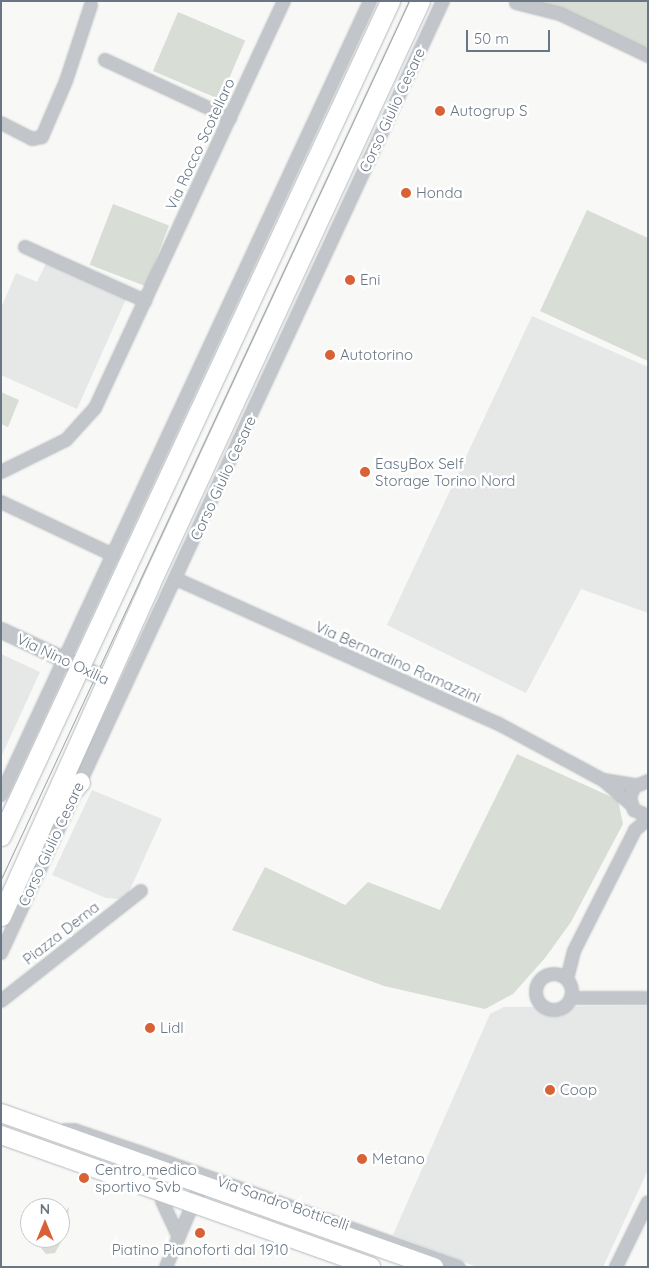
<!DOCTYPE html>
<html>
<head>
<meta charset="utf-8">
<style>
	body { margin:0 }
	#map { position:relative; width:649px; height:1268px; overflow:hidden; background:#f8f8f6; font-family:Quicksand,sans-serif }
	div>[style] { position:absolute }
	.built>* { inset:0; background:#e6e7e7 }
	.green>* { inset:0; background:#d8ddd5; transform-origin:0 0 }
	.roads { filter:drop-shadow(0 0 1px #b4b9be) drop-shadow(0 0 1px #b4b9be) }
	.minor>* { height:12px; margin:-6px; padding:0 6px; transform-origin:6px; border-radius:6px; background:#c2c5c9 }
	.minor>.ring { margin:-6px; padding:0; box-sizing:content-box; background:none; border:12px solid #c2c5c9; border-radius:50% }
	.tertiary>* { height:15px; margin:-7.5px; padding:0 7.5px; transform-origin:7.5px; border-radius:7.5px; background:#c2c5c9 }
	.secondary>* { height:18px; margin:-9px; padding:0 9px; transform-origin:9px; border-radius:9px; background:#fff }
	.primary>* { height:19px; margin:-9.5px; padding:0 9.5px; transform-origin:9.5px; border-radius:9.5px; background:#fff }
	.tram>* { height:1px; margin:-0.5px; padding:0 0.5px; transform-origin:0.5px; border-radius:0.5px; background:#a1a7ad }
	.dots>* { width:14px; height:14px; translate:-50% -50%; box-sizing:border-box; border:2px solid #fff; border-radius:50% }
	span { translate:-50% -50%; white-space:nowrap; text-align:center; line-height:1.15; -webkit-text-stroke:5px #fff; paint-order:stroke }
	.street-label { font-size:15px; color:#697785 }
	.poi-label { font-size:15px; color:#697785 }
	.left { translate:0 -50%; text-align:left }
	.frame { position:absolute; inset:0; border:2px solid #697785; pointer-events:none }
	.north { position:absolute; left:20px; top:1198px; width:50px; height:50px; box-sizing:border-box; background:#fff; border:1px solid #c3c9ce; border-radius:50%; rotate:0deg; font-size:14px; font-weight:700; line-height:20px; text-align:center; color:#697785 }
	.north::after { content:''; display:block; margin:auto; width:18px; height:22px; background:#d86136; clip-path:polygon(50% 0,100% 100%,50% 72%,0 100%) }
	.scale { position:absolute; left:466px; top:30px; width:84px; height:22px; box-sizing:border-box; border:2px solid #697785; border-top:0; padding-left:6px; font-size:15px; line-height:18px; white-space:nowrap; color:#697785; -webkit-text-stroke:4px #fff; paint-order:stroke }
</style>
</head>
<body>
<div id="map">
	<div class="built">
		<i style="clip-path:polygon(47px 261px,127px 297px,77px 409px,1px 375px,1px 308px,16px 273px,37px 282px)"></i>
		<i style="clip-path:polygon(532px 316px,648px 367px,648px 613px,581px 589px,526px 693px,387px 625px)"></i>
		<i style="clip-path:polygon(1px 654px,40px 672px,2px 755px,1px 754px)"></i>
		<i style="clip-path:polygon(92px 790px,162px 819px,128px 894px,119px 899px,106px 898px,52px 875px)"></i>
		<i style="clip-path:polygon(648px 1006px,648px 1170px,603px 1267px,477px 1267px,393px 1235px,490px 1014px,504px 1007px)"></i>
	</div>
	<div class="green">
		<i style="clip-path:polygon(525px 1px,648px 1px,648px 55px)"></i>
		<i style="left:178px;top:12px;width:73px;height:64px;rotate:23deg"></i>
		<i style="left:113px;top:204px;width:60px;height:65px;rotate:21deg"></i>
		<i style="clip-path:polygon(587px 210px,648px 238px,648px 361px,540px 311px)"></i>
		<i style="clip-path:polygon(1px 392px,19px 400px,8px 427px,1px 424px)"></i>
		<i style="clip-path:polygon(517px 754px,618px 800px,623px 824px,571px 922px,545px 958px,513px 994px,485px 1009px,384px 986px,232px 930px,265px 867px,345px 905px,368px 882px,440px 910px)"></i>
		<i style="clip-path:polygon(69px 1207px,66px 1233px,55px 1253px,46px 1254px,41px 1248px,43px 1242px,45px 1238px,60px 1238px,60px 1218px)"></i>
	</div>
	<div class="roads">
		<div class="minor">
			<i style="left:516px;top:3px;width:45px;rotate:14deg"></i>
			<i style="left:560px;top:14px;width:98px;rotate:25.5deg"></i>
			<i style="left:105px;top:60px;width:138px;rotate:24.9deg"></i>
			<i style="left:1px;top:123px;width:35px;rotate:27deg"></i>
			<i style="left:32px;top:139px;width:10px;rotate:-11deg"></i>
			<i style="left:42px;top:137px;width:61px;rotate:-66.8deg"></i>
			<i style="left:66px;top:81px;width:80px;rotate:-71.8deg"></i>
			<i style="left:25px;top:247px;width:132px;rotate:24.2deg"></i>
			<i style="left:1px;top:472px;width:72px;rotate:-26.2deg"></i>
			<i style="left:66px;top:440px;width:43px;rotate:-47.8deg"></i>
			<i style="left:95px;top:408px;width:449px;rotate:-65.1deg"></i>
			<i style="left:1px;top:502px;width:124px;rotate:25.3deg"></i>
			<i style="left:176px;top:579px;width:352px;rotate:24.2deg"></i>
			<i style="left:497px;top:723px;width:120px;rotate:28.3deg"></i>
			<i style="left:603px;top:780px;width:37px;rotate:41deg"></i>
			<i style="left:603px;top:780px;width:33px;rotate:9deg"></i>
			<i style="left:648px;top:781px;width:15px;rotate:157deg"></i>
			<i style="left:634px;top:787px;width:12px;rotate:110deg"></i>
			<i style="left:630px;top:798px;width:13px;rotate:72deg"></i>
			<i style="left:634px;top:810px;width:15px;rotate:23deg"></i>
			<i style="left:1px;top:795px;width:876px;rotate:-65.07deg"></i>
			<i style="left:1px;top:953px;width:1050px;rotate:-65.1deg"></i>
			<i class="ring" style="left:536px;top:974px;width:24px;height:24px"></i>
			<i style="left:567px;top:979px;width:29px;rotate:-76deg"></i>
			<i style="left:574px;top:951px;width:136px;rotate:-63.2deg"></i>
			<i style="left:635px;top:830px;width:17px;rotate:-40deg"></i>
			<i style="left:571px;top:998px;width:77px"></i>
			<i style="left:1px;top:1001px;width:178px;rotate:-38.2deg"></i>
			<i style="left:65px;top:1130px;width:9px"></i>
			<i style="left:74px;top:1130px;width:65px;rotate:18.7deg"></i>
			<i style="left:136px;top:1151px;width:343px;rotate:19.8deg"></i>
			<i style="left:162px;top:1201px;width:40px;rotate:65deg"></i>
			<i style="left:166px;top:1267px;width:97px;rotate:-66.9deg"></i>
			<i style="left:616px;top:1267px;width:72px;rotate:-63.8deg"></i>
		</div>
		<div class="tertiary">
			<i style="left:1px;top:630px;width:118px;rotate:25deg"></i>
		</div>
		<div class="secondary">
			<i style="left:1px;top:1113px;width:460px;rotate:19.6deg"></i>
			<i style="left:1px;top:1135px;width:393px;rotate:19.6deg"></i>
		</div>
		<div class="primary">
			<i style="left:53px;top:813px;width:41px;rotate:-48.9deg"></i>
			<i style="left:1px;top:836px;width:921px;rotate:-65.02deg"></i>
			<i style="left:1px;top:916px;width:364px;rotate:-65.8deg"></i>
			<i style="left:150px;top:584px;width:642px;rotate:-65.15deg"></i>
		</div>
	</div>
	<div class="tram">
		<i style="left:1px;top:879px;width:968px;rotate:-65.08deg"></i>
	</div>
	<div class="dots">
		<i style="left:440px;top:111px;background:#d86136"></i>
		<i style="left:406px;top:193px;background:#d86136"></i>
		<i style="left:350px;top:280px;background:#d86136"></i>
		<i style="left:330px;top:355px;background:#d86136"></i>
		<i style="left:365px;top:472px;background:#d86136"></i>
		<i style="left:150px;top:1028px;background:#d86136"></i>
		<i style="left:550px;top:1090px;background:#d86136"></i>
		<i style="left:362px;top:1159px;background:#d86136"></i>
		<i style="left:84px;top:1178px;background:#d86136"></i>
		<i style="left:200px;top:1233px;background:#d86136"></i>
	</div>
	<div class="street-label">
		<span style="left:392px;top:110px;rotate:-65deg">Corso Giulio Cesare</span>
		<span style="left:200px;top:144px;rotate:-65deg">Via Rocco Scotellaro</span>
		<span style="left:223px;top:478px;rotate:-65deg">Corso Giulio Cesare</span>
		<span style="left:63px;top:659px;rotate:25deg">Via Nino Oxilia</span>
		<span style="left:398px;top:662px;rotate:24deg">Via Bernardino Ramazzini</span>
		<span style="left:51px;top:844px;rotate:-65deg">Corso Giulio Cesare</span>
		<span style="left:61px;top:933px;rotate:-38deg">Piazza Derna</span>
		<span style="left:283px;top:1203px;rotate:19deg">Via Sandro Botticelli</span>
	</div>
	<div class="poi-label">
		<span class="left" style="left:450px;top:111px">Autogrup S</span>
		<span class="left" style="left:416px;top:193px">Honda</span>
		<span class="left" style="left:360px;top:280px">Eni</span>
		<span class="left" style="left:340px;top:355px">Autotorino</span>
		<span class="left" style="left:375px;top:472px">EasyBox Self<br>Storage Torino Nord</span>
		<span class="left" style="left:160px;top:1028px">Lidl</span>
		<span class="left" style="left:560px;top:1090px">Coop</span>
		<span class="left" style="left:372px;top:1159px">Metano</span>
		<span class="left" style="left:95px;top:1178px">Centro medico<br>sportivo Svb</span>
		<span style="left:200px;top:1250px">Piatino Pianoforti dal 1910</span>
	</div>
	<div class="frame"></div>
	<div class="north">N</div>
	<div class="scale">50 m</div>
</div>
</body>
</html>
